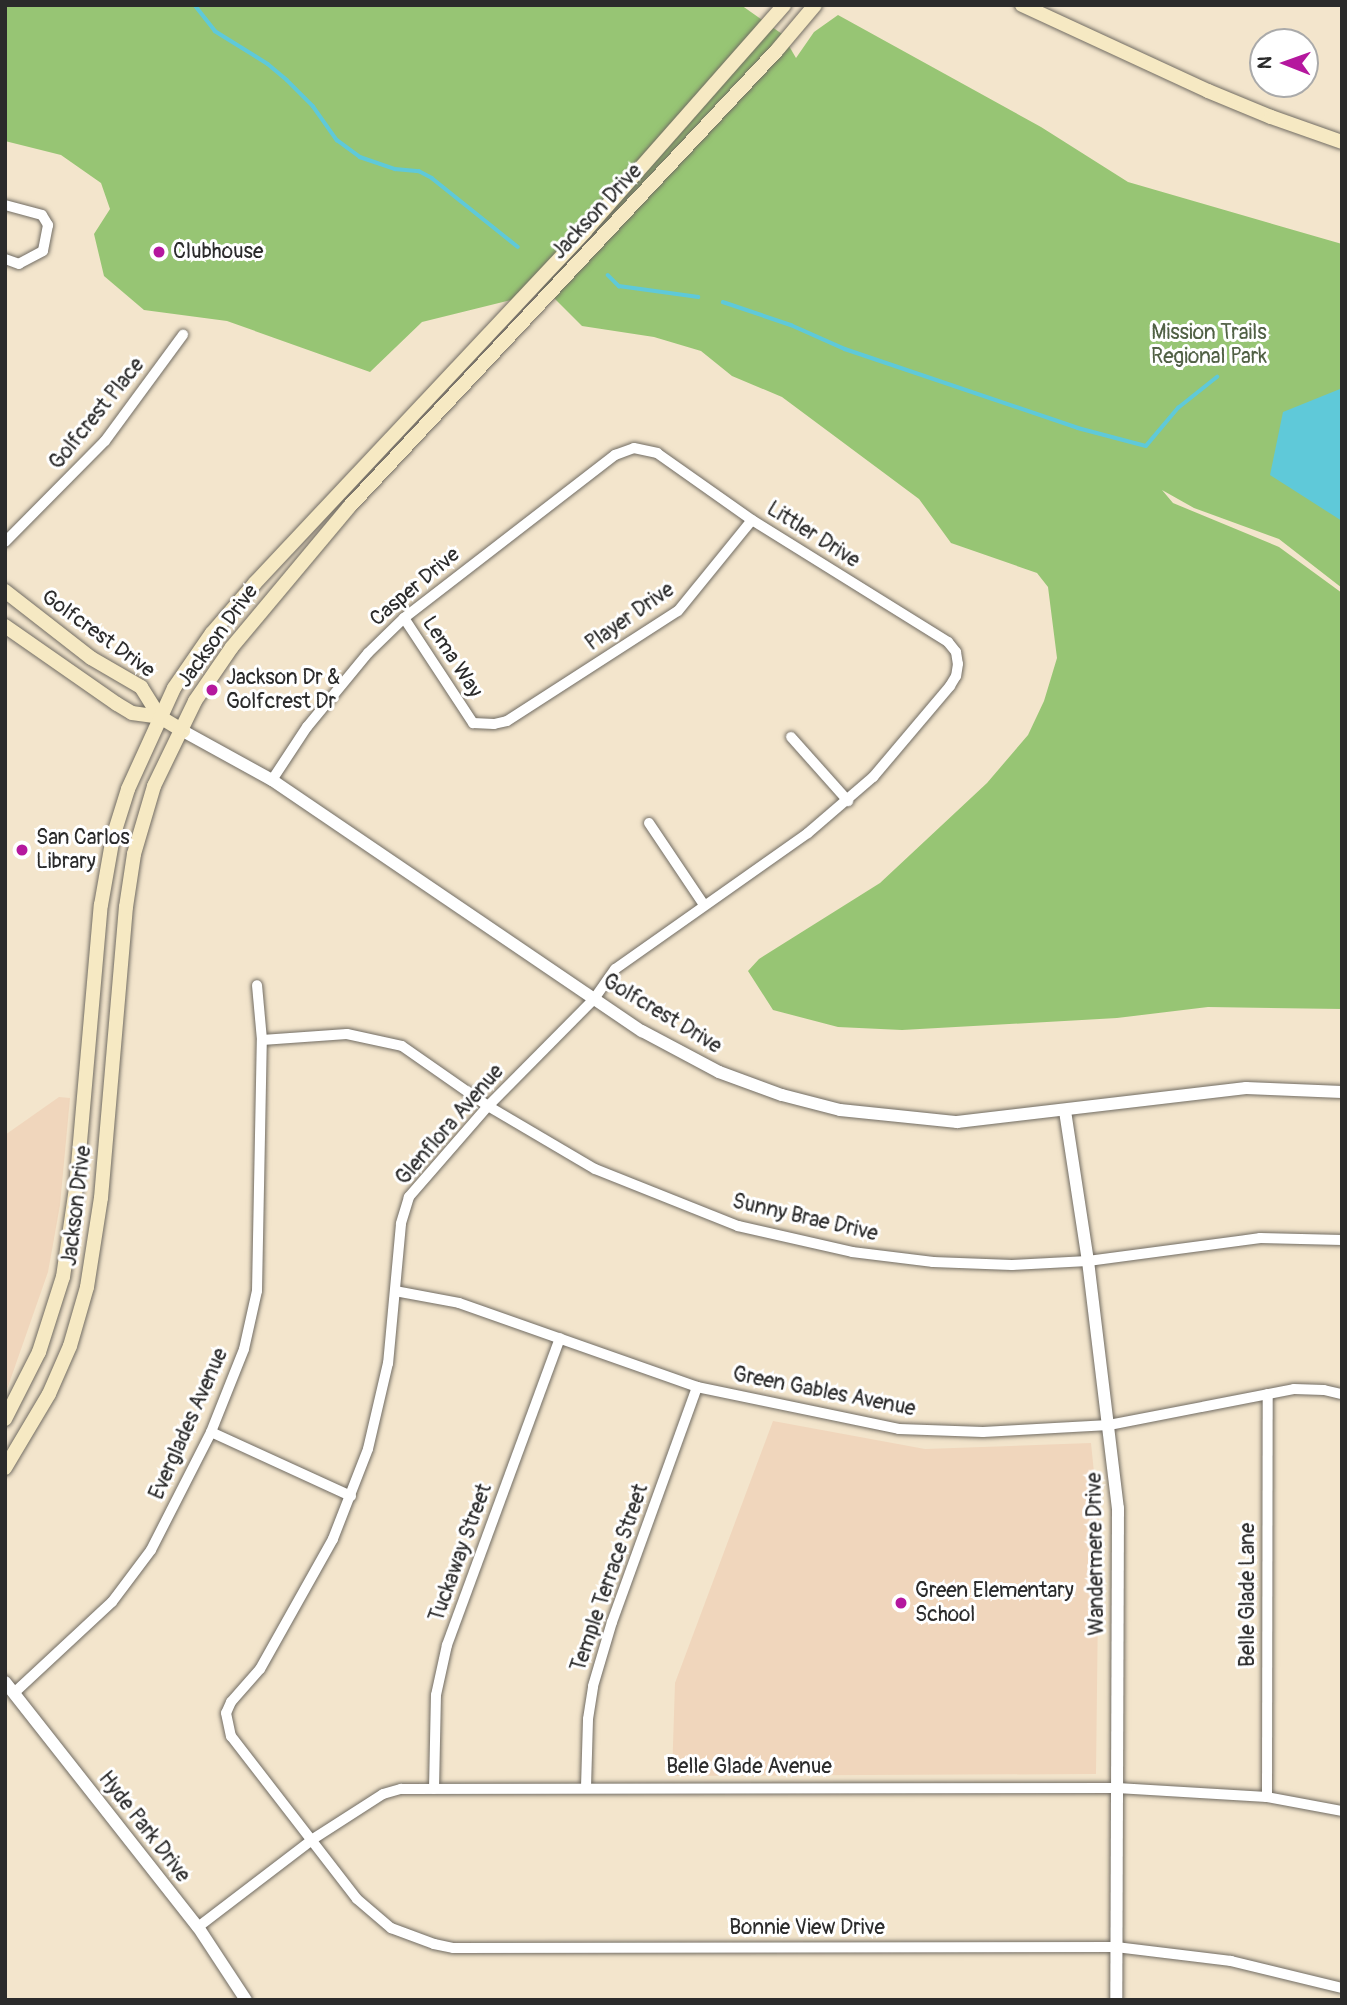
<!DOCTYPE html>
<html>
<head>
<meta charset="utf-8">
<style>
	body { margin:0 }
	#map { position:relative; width:1347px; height:2005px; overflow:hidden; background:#f3e5cc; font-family:Pangolin,sans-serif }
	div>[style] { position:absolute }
	.built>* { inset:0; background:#f0d6bc }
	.green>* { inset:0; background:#97c574 }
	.water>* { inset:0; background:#5fc9d9 }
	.stream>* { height:3.5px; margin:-1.75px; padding:0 1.75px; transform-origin:1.75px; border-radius:1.75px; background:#5fc9d9 }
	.roads { filter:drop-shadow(0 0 2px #716c63) drop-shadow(0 0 2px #716c63) }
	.minor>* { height:10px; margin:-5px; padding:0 5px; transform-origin:5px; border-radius:5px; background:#fff }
	.tertiary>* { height:12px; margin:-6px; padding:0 6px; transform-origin:6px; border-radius:6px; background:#fff }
	.secondary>* { height:14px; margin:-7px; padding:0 7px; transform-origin:7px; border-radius:7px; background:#f6e9c3 }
	.dots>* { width:19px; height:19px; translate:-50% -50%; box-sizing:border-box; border:4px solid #fff; border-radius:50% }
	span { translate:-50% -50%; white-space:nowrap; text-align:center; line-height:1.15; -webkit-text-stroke:6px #fff; paint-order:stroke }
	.street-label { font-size:21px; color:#2b2b2b }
	.poi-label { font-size:21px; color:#2b2b2b }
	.left { translate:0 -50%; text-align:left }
	.park-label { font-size:21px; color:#516145 }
	.frame { position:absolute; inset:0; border:7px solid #2b2b2b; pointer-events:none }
	.north { position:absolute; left:1249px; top:28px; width:70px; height:70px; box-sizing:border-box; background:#fff; border:2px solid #aaa; border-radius:50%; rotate:271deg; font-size:19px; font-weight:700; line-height:28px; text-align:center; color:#2b2b2b }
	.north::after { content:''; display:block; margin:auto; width:24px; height:32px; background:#b5179e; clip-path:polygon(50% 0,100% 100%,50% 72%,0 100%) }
</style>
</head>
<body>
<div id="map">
	<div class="built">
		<i style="clip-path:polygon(59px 1097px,70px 1098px,60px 1205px,48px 1272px,5px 1395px,5px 1135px)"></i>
		<i style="clip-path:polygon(773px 1421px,925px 1449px,1091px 1443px,1099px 1522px,1096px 1774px,672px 1776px,675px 1683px)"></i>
	</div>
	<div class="green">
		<i style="clip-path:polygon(5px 5px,741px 5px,782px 34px,796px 58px,814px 32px,838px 15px,1041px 127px,1128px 182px,1342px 244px,1342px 588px,1279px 539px,1194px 508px,1162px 490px,1173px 503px,1279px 547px,1342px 593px,1342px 1009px,1208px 1007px,1117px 1018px,902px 1030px,838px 1027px,773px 1010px,748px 971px,759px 959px,880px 883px,987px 783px,1028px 735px,1044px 701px,1057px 658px,1048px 587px,1037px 573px,951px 543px,919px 499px,782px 397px,732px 376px,701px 351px,654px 337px,582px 326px,547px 291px,422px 322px,370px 372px,227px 321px,144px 310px,104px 276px,94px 234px,110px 209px,101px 183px,61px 155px,5px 141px)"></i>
	</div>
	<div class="water">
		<i style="clip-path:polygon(1340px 389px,1342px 390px,1342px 521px,1270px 475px,1283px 412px)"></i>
	</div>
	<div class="stream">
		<i style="left:195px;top:5px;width:33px;rotate:52deg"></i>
		<i style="left:215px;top:31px;width:62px;rotate:31.9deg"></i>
		<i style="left:268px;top:64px;width:25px;rotate:40deg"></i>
		<i style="left:287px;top:80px;width:37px;rotate:45deg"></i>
		<i style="left:313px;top:106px;width:42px;rotate:54.8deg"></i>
		<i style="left:337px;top:140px;width:29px;rotate:36deg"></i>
		<i style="left:360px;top:157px;width:37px;rotate:19deg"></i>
		<i style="left:395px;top:169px;width:24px;rotate:5deg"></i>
		<i style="left:419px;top:171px;width:15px;rotate:28deg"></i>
		<i style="left:432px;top:178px;width:110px;rotate:38.7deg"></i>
		<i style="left:608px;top:275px;width:16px;rotate:45deg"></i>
		<i style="left:619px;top:286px;width:80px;rotate:7.9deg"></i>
		<i style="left:723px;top:302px;width:72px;rotate:18.7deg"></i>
		<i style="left:791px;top:325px;width:59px;rotate:24deg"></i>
		<i style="left:845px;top:349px;width:246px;rotate:18.7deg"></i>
		<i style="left:1078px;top:428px;width:70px;rotate:14.8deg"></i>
		<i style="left:1146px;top:446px;width:50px;rotate:-49.9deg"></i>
		<i style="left:1178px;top:408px;width:50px;rotate:-38.5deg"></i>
	</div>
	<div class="roads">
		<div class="minor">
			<i style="left:5px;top:205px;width:38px;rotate:15deg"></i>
			<i style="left:42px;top:215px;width:12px;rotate:59deg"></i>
			<i style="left:48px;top:225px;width:26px;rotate:101deg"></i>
			<i style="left:43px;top:251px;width:27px;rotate:152deg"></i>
			<i style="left:19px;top:264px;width:15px;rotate:-160deg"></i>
			<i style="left:5px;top:542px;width:142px;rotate:-45.3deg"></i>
			<i style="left:105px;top:441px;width:132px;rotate:-53.7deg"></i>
			<i style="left:404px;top:618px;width:126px;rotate:56.7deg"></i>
			<i style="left:473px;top:723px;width:21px;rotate:3deg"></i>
			<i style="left:494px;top:724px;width:13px;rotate:-13deg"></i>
			<i style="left:507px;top:721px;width:203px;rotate:-32.8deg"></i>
			<i style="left:678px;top:611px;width:117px;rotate:-50.9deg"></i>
			<i style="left:791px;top:737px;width:86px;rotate:48.3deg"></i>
			<i style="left:272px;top:780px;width:64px;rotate:-56.6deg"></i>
			<i style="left:307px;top:727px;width:96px;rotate:-50.5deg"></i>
			<i style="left:368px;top:653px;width:50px;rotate:-44.2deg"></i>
			<i style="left:404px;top:618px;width:267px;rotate:-37.7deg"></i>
			<i style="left:615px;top:455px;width:20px;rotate:-20deg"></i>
			<i style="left:634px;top:448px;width:24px;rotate:12deg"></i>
			<i style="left:657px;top:453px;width:116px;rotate:35.2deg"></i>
			<i style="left:752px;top:520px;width:231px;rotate:31.9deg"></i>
			<i style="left:948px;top:642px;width:13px;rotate:51deg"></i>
			<i style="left:956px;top:652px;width:12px;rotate:81deg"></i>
			<i style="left:958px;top:664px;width:12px;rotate:99deg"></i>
			<i style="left:956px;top:676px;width:12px;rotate:121deg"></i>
			<i style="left:950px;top:686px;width:119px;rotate:130.2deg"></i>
			<i style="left:873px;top:777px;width:86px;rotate:139.3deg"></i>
			<i style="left:808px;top:833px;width:236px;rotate:144.8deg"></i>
			<i style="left:615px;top:969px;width:37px;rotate:125deg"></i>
			<i style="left:594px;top:999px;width:151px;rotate:134.7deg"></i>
			<i style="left:488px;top:1106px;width:121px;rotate:131deg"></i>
			<i style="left:409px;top:1197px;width:28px;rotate:107deg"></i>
			<i style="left:401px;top:1224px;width:140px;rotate:95.3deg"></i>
			<i style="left:388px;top:1363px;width:88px;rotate:103.1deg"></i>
			<i style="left:368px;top:1449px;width:97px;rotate:111.3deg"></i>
			<i style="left:333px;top:1539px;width:149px;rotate:119.3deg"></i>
			<i style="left:260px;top:1669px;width:44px;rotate:131.3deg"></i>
			<i style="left:231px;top:1702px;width:12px;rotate:114deg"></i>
			<i style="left:226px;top:1713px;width:24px;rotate:78deg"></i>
			<i style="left:231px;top:1736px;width:206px;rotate:52.3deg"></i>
			<i style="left:357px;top:1899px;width:45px;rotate:40.5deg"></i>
			<i style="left:391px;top:1928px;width:46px;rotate:20.4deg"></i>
			<i style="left:434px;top:1944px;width:19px;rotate:12deg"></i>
			<i style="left:453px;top:1948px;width:663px;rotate:-0.09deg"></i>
			<i style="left:1116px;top:1947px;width:116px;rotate:6.9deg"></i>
			<i style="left:1231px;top:1961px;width:114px;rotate:13.7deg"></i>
			<i style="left:649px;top:823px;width:99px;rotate:56.1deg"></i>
			<i style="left:262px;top:1040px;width:85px;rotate:-4deg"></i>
			<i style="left:347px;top:1034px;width:56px;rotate:12.3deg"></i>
			<i style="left:402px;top:1046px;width:105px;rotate:34.9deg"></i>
			<i style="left:488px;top:1106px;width:124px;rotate:30.5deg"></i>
			<i style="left:595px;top:1169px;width:154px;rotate:21.7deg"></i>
			<i style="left:738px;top:1226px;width:117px;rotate:12.8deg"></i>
			<i style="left:852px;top:1252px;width:82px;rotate:7deg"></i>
			<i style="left:933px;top:1262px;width:79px;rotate:2.2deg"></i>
			<i style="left:1012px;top:1265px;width:76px;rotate:-3deg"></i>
			<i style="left:1088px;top:1261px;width:174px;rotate:-7.6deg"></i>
			<i style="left:1260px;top:1238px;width:82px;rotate:1.4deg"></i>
			<i style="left:395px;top:1291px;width:65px;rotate:10.6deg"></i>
			<i style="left:459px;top:1303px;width:252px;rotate:19.4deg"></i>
			<i style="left:697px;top:1387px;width:206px;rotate:11.7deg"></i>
			<i style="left:899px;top:1429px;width:84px;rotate:2deg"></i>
			<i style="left:983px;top:1432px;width:126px;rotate:-3.2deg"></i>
			<i style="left:1109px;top:1425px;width:188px;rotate:-11deg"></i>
			<i style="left:1294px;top:1389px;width:30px;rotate:2deg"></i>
			<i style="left:1324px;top:1390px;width:18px;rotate:13deg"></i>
			<i style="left:211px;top:1432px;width:154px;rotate:24.6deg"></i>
			<i style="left:14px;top:1693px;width:134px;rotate:-42.9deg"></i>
			<i style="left:112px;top:1602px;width:65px;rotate:-53.1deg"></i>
			<i style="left:151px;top:1550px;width:132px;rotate:-63deg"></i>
			<i style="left:211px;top:1432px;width:89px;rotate:-68.3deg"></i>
			<i style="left:244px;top:1349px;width:59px;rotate:-77.4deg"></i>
			<i style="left:257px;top:1291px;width:251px;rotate:-88.9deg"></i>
			<i style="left:262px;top:1040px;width:55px;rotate:-95.2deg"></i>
			<i style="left:586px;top:1787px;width:68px;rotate:-88.3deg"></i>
			<i style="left:588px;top:1719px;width:33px;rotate:-81deg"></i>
			<i style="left:593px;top:1686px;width:67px;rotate:-73.5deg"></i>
			<i style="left:612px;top:1622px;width:250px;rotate:-70.1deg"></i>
			<i style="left:434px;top:1789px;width:94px;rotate:-88.8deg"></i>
			<i style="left:436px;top:1695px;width:51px;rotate:-77.6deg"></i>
			<i style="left:447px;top:1645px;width:327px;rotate:-69.8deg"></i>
			<i style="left:1267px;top:1797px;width:403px;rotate:-89.9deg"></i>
			<i style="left:198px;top:1927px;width:145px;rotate:-37.4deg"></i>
			<i style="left:313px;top:1839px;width:83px;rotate:-32.7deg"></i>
			<i style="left:383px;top:1794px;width:19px;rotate:-16deg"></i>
			<i style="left:401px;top:1789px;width:716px;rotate:-0.08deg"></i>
			<i style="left:1117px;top:1788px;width:150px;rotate:3.4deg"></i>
			<i style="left:1267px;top:1797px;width:76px;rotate:10.6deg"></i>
		</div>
		<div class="tertiary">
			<i style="left:183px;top:731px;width:102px;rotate:28.8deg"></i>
			<i style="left:272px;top:780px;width:447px;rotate:34.2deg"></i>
			<i style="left:642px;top:1031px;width:87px;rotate:28deg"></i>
			<i style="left:719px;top:1072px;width:67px;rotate:20.1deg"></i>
			<i style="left:782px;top:1095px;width:60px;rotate:14.5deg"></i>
			<i style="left:840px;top:1110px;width:118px;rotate:5.9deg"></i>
			<i style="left:957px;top:1122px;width:291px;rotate:-6.7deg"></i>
			<i style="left:1246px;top:1088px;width:96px;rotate:2.4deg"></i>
			<i style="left:1065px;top:1111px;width:152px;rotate:81.3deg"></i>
			<i style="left:1088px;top:1261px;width:249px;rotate:83.1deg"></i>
			<i style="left:1118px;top:1508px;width:492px;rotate:90.2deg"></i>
			<i style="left:5px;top:1682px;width:312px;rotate:51.8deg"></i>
			<i style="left:198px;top:1927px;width:87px;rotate:56.7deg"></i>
		</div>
		<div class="secondary">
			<i style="left:1022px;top:5px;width:205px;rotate:24.8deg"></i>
			<i style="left:1208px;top:91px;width:68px;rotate:22.4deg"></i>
			<i style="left:1271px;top:117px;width:75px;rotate:19.4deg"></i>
			<i style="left:5px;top:591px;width:109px;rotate:37.9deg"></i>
			<i style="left:91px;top:658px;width:58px;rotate:30.1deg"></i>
			<i style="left:141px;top:687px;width:36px;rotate:58deg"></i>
			<i style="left:5px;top:626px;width:136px;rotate:34.9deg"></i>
			<i style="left:117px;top:704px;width:17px;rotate:31deg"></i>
			<i style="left:132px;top:713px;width:28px;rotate:8deg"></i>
			<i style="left:160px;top:717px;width:27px;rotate:31deg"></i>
			<i style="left:5px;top:1419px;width:75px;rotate:-63.1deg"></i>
			<i style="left:39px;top:1352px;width:79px;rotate:-72.3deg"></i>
			<i style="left:63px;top:1277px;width:90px;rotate:-81.7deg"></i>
			<i style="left:76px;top:1188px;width:284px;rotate:-85deg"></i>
			<i style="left:101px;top:905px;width:69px;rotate:-80deg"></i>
			<i style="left:113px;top:837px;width:50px;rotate:-72.6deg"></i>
			<i style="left:128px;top:789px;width:111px;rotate:-65.5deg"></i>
			<i style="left:174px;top:688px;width:67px;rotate:-55.4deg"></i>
			<i style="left:212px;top:633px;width:66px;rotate:-49.3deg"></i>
			<i style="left:255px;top:583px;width:482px;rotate:-46.8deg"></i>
			<i style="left:585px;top:231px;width:301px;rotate:-48.6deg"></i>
			<i style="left:5px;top:1468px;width:86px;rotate:-59.3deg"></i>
			<i style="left:49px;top:1394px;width:52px;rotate:-66.4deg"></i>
			<i style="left:70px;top:1346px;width:61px;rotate:-73.9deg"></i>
			<i style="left:87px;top:1287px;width:90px;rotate:-81.1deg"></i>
			<i style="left:101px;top:1198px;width:292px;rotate:-85.1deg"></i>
			<i style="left:126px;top:907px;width:54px;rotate:-81.4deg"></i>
			<i style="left:134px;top:854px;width:71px;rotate:-73.6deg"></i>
			<i style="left:154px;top:786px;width:94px;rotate:-64.2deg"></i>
			<i style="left:195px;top:701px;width:65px;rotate:-55.6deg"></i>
			<i style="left:232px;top:647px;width:182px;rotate:-50.1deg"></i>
			<i style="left:349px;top:507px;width:628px;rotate:-46.87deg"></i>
			<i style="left:778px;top:49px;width:57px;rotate:-49.9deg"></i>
		</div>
	</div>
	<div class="dots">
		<i style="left:159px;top:252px;background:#b5179e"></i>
		<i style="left:212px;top:690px;background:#b5179e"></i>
		<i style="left:22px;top:850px;background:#b5179e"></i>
		<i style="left:901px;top:1603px;background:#b5179e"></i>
	</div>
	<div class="street-label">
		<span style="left:597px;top:212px;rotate:-47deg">Jackson Drive</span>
		<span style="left:97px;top:414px;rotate:-51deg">Golfcrest Place</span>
		<span style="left:813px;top:535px;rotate:32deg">Littler Drive</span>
		<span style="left:415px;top:587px;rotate:-40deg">Casper Drive</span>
		<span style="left:630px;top:617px;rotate:-35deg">Player Drive</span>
		<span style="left:98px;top:634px;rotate:36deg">Golfcrest Drive</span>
		<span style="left:218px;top:636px;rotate:-54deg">Jackson Drive</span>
		<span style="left:452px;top:657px;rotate:57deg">Lema Way</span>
		<span style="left:662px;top:1014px;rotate:31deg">Golfcrest Drive</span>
		<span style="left:450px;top:1125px;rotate:-49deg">Glenflora Avenue</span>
		<span style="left:77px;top:1206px;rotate:-83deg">Jackson Drive</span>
		<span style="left:805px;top:1218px;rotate:13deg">Sunny Brae Drive</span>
		<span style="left:824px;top:1392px;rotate:11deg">Green Gables Avenue</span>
		<span style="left:189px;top:1424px;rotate:-66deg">Everglades Avenue</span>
		<span style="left:461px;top:1553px;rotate:-70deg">Tuckaway Street</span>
		<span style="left:1096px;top:1554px;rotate:-91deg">Wandermere Drive</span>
		<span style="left:610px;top:1578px;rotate:-71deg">Temple Terrace Street</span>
		<span style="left:1248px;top:1595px;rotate:-90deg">Belle Glade Lane</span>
		<span style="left:749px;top:1767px">Belle Glade Avenue</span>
		<span style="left:144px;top:1827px;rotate:52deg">Hyde Park Drive</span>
		<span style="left:807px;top:1928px">Bonnie View Drive</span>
	</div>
	<div class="poi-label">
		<span class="left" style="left:173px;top:252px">Clubhouse</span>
		<span class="left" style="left:226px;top:690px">Jackson Dr &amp;<br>Golfcrest Dr</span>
		<span class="left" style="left:36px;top:850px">San Carlos<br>Library</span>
		<span class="left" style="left:915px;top:1603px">Green Elementary<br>School</span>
	</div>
	<div class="park-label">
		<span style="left:1209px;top:345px">Mission Trails<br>Regional Park</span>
	</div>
	<div class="frame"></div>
	<div class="north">N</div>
</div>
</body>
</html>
